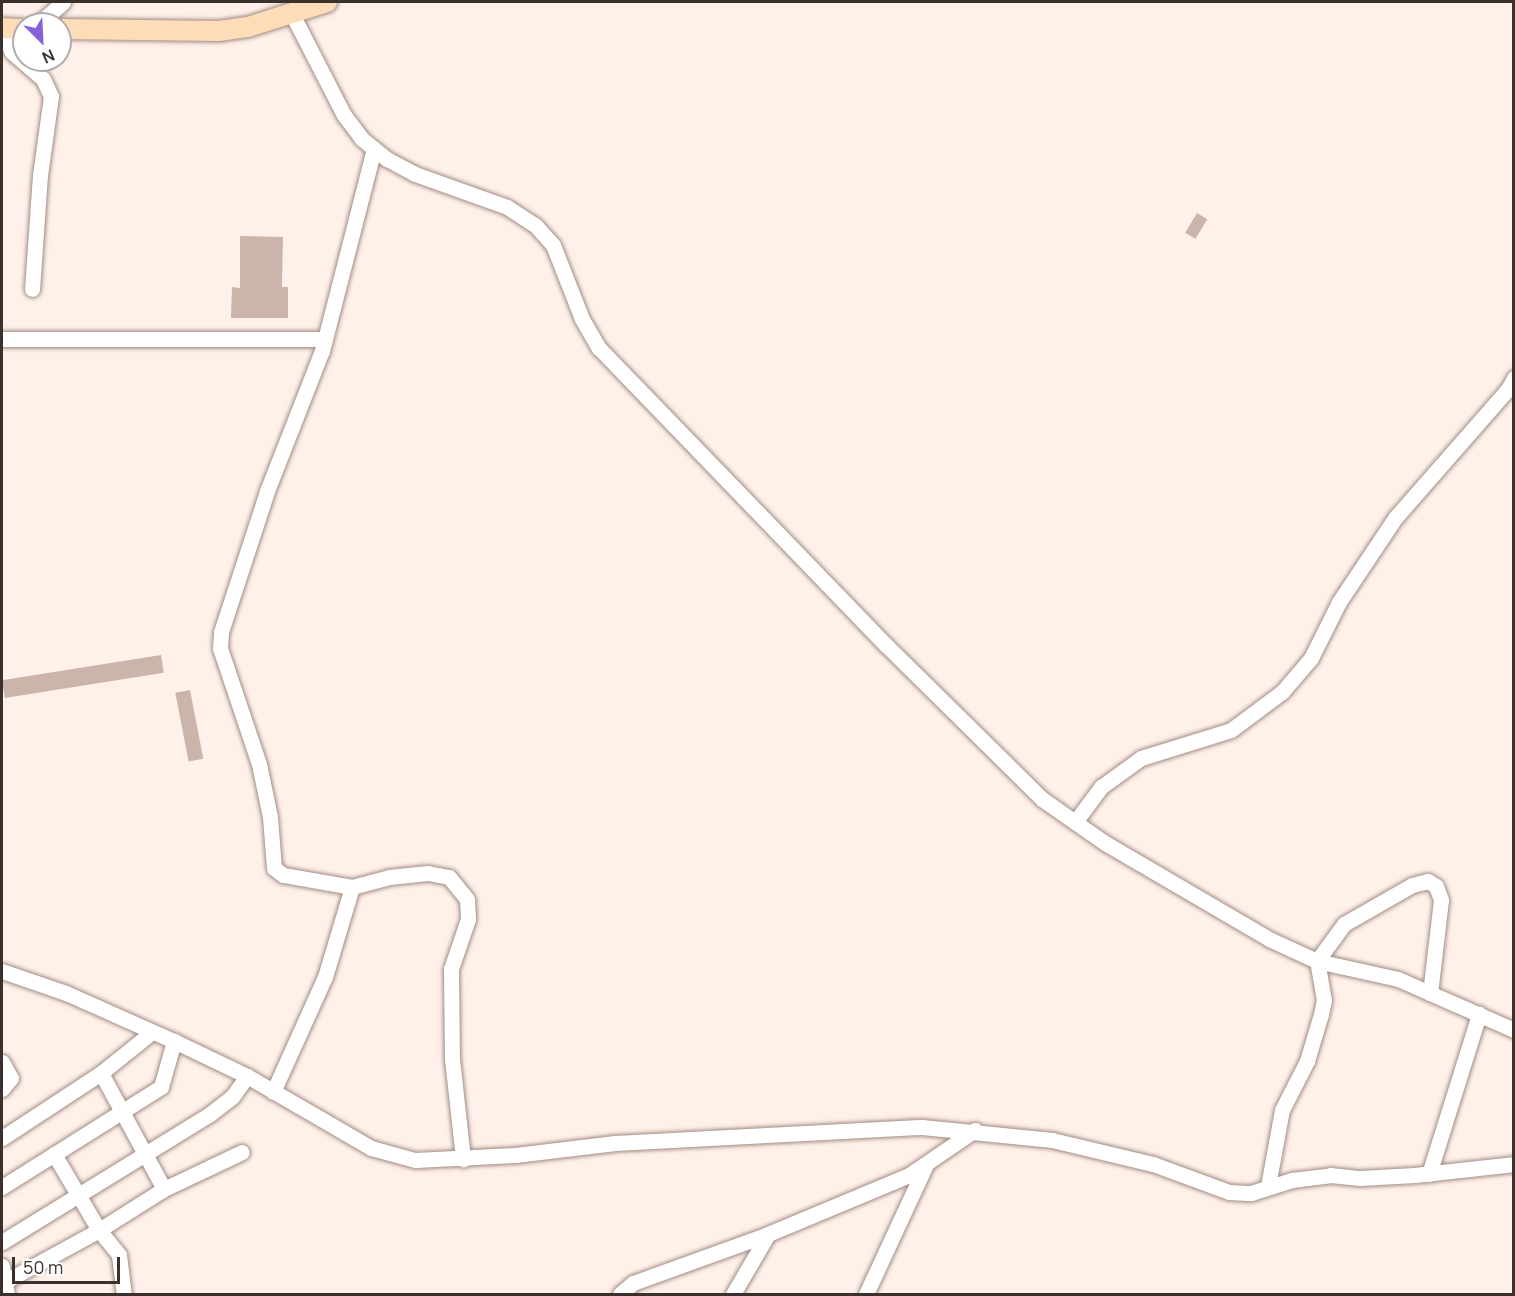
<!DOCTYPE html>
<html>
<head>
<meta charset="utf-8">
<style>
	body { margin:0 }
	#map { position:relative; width:1515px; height:1296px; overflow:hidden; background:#fff1ea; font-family:Manrope,sans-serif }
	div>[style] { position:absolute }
	.building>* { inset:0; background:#cbb5aa; transform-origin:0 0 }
	.roads { filter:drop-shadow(0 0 2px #a18c82) drop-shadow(0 0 2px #a18c82) }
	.minor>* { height:15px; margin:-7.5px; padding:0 7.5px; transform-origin:7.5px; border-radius:7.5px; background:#fff }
	.major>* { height:20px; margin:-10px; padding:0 10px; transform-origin:10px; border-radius:10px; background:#fcddb8 }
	span { translate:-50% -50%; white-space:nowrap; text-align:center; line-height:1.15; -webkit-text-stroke:5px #fff; paint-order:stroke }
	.frame { position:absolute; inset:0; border:3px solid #3a312d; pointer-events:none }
	.north { position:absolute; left:12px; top:12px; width:60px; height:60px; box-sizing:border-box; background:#fff; border:2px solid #b0adab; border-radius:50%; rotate:156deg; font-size:16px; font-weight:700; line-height:24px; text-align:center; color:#3a312d }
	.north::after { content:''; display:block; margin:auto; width:21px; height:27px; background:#8661dc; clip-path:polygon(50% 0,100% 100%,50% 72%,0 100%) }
	.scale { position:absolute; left:12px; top:1257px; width:108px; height:27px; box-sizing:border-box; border:3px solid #3a312d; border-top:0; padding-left:8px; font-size:18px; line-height:21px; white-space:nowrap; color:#3a312d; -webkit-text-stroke:4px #fff; paint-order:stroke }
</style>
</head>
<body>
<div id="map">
	<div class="building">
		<i style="left:1197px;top:213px;width:12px;height:23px;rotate:31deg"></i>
		<i style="clip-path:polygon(240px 236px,283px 237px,282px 287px,288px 287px,288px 318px,231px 318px,232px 287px,240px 288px)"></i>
		<i style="left:161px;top:655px;width:18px;height:161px;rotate:81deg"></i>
		<i style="left:190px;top:690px;width:70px;height:15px;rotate:79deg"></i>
	</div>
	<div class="roads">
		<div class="minor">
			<i style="left:292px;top:14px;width:114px;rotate:62.8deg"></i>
			<i style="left:344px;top:115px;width:30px;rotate:53deg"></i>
			<i style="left:362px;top:139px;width:32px;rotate:39deg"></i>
			<i style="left:387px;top:159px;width:32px;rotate:28deg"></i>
			<i style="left:415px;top:174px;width:98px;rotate:19.7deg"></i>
			<i style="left:507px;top:207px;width:33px;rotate:33deg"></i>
			<i style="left:535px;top:225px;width:27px;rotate:48deg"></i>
			<i style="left:553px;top:245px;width:79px;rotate:68.6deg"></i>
			<i style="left:582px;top:319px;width:34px;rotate:60deg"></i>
			<i style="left:599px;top:348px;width:413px;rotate:46deg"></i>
			<i style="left:886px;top:645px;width:219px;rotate:44.6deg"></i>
			<i style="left:1042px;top:799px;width:77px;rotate:34.9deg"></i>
			<i style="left:1105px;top:843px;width:190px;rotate:30.3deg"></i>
			<i style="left:1269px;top:939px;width:53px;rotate:24.6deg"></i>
			<i style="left:1317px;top:961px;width:83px;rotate:12.5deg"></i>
			<i style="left:1398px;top:979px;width:127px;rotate:23.7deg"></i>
			<i style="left:38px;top:24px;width:33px;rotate:-41deg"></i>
			<i style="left:2px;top:31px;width:23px;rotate:65deg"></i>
			<i style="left:12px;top:52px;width:41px;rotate:41.1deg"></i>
			<i style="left:43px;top:79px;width:19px;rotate:65deg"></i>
			<i style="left:51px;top:96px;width:80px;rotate:97.9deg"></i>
			<i style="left:40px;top:175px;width:114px;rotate:94deg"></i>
			<i style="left:2px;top:339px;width:323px"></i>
			<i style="left:1075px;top:822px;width:44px;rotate:-53.4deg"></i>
			<i style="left:1101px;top:787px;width:49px;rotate:-35.9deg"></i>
			<i style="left:1141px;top:758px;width:94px;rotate:-17.3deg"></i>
			<i style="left:1231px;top:730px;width:64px;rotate:-36.7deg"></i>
			<i style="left:1282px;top:692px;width:45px;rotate:-49.5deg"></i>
			<i style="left:1311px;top:658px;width:63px;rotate:-63.4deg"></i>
			<i style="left:1339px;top:602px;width:101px;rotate:-56.3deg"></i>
			<i style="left:1395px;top:518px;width:171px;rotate:-48.8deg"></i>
			<i style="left:1508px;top:389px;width:13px;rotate:-61deg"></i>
			<i style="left:352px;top:887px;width:70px;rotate:-170.1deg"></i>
			<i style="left:283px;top:875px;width:11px;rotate:-142deg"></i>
			<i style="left:274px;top:868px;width:51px;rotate:-94.5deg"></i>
			<i style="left:270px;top:817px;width:54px;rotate:-101.7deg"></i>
			<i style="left:259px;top:764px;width:122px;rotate:-108.6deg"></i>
			<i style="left:220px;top:648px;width:16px;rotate:-86deg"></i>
			<i style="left:221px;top:632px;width:148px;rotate:-71.9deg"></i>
			<i style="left:267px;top:491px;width:150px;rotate:-68.6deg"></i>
			<i style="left:322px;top:351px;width:209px;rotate:-75.6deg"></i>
			<i style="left:2px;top:971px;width:68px;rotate:19deg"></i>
			<i style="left:66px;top:993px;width:118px;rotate:24deg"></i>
			<i style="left:174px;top:1041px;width:81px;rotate:25.6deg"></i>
			<i style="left:247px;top:1076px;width:143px;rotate:30.1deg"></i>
			<i style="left:371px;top:1148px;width:46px;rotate:15.3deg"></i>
			<i style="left:415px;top:1160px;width:100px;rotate:-2.9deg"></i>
			<i style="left:515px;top:1155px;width:101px;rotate:-6.8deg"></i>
			<i style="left:615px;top:1143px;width:307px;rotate:-3deg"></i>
			<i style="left:922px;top:1127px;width:131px;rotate:5.7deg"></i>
			<i style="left:1052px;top:1140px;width:104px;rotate:13.4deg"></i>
			<i style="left:1153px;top:1164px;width:81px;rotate:20.2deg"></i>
			<i style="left:1229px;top:1192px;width:22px;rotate:3deg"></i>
			<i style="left:1251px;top:1193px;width:43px;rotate:-17.6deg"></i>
			<i style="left:1292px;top:1180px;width:38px;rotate:-7deg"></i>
			<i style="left:1330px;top:1175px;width:30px;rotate:6deg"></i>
			<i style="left:1360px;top:1178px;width:55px;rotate:-3.1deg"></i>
			<i style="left:1415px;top:1175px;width:100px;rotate:-6.3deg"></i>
			<i style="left:2px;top:1062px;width:18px;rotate:61deg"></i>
			<i style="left:11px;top:1078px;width:14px;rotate:129deg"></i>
			<i style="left:101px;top:1073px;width:132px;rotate:61.5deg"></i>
			<i style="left:273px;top:1092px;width:126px;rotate:-65.7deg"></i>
			<i style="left:325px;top:977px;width:94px;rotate:-73.3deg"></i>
			<i style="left:352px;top:887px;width:38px;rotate:-15deg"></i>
			<i style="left:389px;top:877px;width:39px;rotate:-6deg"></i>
			<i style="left:428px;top:873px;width:21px;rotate:11deg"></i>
			<i style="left:449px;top:877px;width:28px;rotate:51deg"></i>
			<i style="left:467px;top:899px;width:20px;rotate:87deg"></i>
			<i style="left:468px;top:919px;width:53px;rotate:108.8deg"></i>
			<i style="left:451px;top:969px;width:90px;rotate:89.4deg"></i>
			<i style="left:452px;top:1059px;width:101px;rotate:83.7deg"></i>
			<i style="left:2px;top:1138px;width:118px;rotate:-33.3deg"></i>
			<i style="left:101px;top:1073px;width:65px;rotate:-38.8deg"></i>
			<i style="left:54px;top:1154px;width:88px;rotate:59.4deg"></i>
			<i style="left:99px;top:1230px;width:32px;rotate:51deg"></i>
			<i style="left:119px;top:1255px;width:39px;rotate:83deg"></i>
			<i style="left:1429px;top:1174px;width:168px;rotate:-72.6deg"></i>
			<i style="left:1268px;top:1186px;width:77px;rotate:-79.6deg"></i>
			<i style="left:1282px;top:1110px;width:55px;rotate:-63deg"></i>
			<i style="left:1307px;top:1061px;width:49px;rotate:-73.4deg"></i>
			<i style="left:1321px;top:1014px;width:14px;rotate:-78deg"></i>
			<i style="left:1324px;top:1000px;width:40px;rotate:-100deg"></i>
			<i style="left:1317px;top:961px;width:46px;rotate:-53.9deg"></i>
			<i style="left:1344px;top:924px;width:78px;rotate:-29.8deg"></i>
			<i style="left:1412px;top:885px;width:16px;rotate:-14deg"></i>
			<i style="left:1428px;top:881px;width:9px;rotate:32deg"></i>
			<i style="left:1436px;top:886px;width:15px;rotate:70deg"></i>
			<i style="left:1441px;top:900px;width:94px;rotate:96.7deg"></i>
			<i style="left:2px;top:1187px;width:188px;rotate:-32.2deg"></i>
			<i style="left:161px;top:1087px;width:48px;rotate:-74.2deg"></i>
			<i style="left:2px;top:1242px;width:244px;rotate:-31.6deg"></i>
			<i style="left:210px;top:1114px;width:28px;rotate:-38deg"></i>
			<i style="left:232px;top:1097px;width:26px;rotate:-54deg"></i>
			<i style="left:2px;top:1266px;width:28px;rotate:80deg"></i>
			<i style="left:6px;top:1281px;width:106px;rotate:-28.7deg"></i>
			<i style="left:99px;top:1230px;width:77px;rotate:-32.2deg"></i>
			<i style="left:164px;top:1189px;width:86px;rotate:-25.4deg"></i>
			<i style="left:620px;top:1294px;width:17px;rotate:-40deg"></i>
			<i style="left:633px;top:1283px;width:144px;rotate:-19.9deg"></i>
			<i style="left:768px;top:1234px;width:153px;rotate:-22.7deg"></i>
			<i style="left:909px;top:1175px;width:80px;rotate:-34.3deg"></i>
			<i style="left:733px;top:1294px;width:69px;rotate:-59.7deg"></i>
			<i style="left:866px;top:1294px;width:142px;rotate:-65.1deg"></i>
		</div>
		<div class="major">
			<i style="left:2px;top:28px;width:22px;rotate:3deg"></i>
			<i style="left:60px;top:29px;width:159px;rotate:0.7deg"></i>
			<i style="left:219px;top:31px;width:29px;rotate:-8deg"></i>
			<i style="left:248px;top:27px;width:83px;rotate:-17.6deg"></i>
		</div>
	</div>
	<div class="frame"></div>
	<div class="north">N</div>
	<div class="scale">50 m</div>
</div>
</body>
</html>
